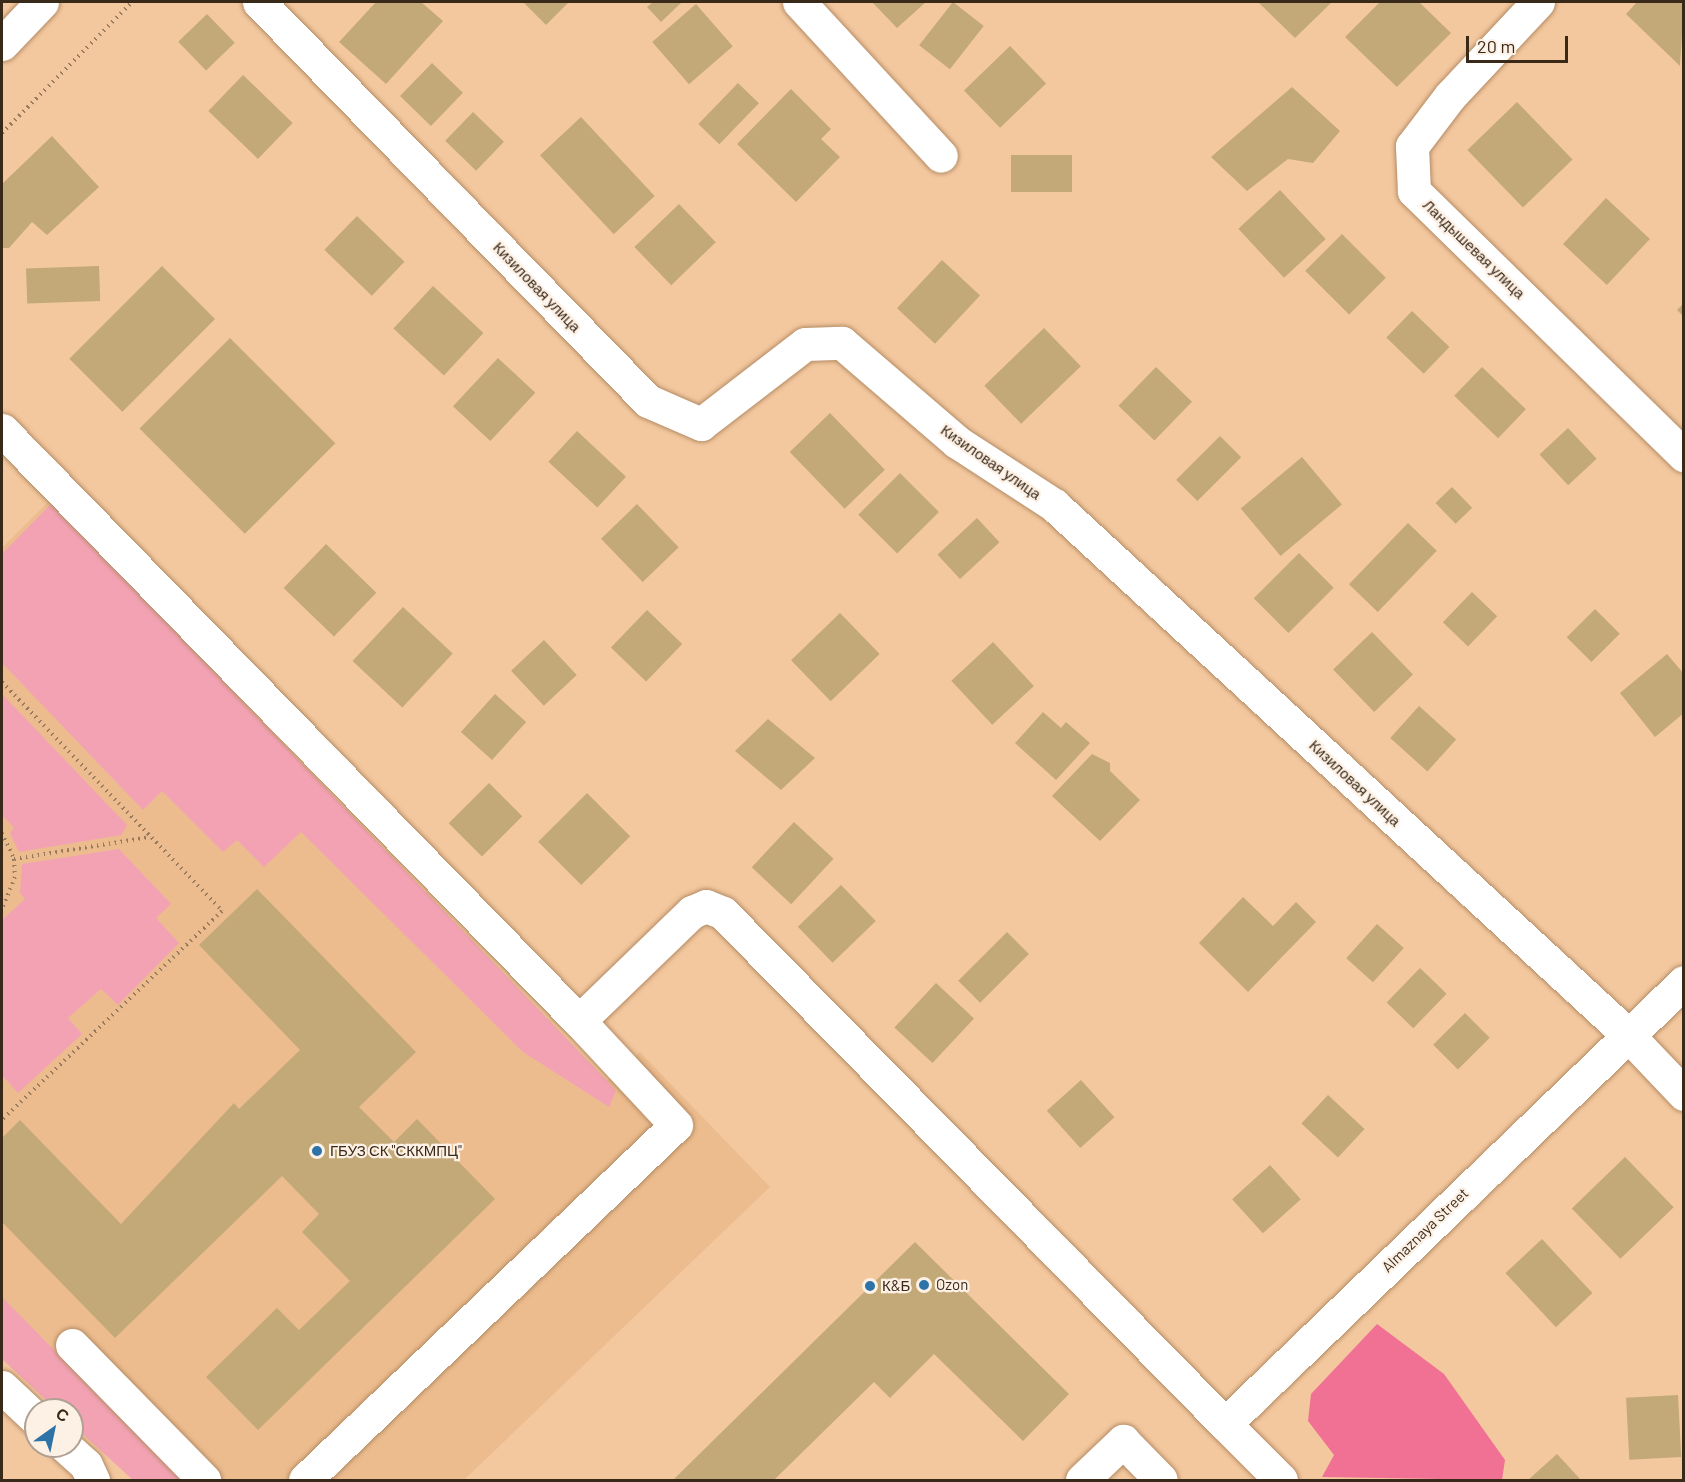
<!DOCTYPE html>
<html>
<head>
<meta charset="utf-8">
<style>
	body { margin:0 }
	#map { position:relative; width:1685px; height:1482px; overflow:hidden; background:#f4c89f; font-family:Barlow,sans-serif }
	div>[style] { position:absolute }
	.built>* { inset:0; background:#edbc8e }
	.green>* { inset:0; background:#f3a2b4 }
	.forest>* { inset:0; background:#f07193 }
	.building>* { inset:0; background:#c2a977; transform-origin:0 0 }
	.path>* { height:4px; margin-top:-2px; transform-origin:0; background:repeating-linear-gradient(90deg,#987a5d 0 1.5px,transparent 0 6px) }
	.roads { filter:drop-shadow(0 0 2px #b48c65) drop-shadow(0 0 2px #b48c65) }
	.minor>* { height:33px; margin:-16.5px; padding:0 16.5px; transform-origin:16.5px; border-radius:16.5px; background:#fff }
	.dots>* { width:16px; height:16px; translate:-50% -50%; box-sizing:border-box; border:3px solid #fdf0e4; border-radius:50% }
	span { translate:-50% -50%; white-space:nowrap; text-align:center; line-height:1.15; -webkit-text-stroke:4.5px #fdf0e4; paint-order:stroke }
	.street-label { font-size:15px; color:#392919 }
	.poi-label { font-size:15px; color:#392919 }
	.left { translate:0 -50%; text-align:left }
	.frame { position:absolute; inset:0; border:3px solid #392919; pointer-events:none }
	.north { position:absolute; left:24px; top:1398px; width:60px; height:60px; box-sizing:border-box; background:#fdf0e4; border:2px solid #afa093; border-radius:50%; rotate:33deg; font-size:16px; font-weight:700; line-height:24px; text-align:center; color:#392919 }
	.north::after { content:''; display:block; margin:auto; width:21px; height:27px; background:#2e73a8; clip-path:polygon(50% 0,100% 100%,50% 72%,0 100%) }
	.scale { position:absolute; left:1466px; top:36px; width:102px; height:27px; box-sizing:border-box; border:3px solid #392919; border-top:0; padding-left:8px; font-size:18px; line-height:21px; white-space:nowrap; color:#392919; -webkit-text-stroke:4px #fdf0e4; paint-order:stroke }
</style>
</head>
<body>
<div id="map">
	<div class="built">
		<i style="clip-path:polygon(49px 501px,607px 1080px,640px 1052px,770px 1187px,464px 1480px,133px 1480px,72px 1424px,72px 1410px,57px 1410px,2px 1359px,2px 548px)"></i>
	</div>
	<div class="green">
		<i style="clip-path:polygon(52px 503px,607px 1081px,616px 1091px,609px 1107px,523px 1052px,301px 832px,264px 867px,237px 840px,223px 852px,162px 791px,143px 810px,2px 663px,2px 554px)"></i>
		<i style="clip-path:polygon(2px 694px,127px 825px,121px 835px,19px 852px,10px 833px,14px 828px,2px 815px)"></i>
		<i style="clip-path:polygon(119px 849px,171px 904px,156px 918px,179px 943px,118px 1005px,101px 989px,68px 1018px,82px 1034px,18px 1093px,2px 1075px,2px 920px,25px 899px,20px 893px,22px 864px)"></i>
		<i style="clip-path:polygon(2px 1297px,182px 1480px,133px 1480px,72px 1424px,72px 1410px,57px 1410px,2px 1359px)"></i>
	</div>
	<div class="forest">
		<i style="clip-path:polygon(1377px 1324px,1444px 1374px,1505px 1460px,1502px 1480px,1322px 1477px,1334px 1455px,1308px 1421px,1311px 1394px)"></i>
	</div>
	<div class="building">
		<i style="clip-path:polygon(376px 2px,421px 2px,443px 21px,386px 84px,339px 42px)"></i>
		<i style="clip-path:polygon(523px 2px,569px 2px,546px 25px)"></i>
		<i style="clip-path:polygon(653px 2px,682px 2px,661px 22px,647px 7px)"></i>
		<i style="clip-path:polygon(872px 2px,926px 2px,897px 28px)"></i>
		<i style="left:953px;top:2px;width:39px;height:55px;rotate:38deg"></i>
		<i style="clip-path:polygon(1258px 2px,1332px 2px,1295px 38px)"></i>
		<i style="clip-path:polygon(1380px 2px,1419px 2px,1451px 33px,1397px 87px,1345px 37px)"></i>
		<i style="clip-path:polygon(1637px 2px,1684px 2px,1680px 66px,1626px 14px)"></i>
		<i style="left:696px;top:4px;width:56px;height:58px;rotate:49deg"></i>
		<i style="left:207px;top:14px;width:40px;height:40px;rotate:46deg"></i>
		<i style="left:1010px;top:46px;width:52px;height:64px;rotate:46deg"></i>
		<i style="left:432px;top:63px;width:43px;height:46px;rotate:44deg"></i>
		<i style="left:243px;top:75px;width:69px;height:50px;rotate:44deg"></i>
		<i style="left:738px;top:83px;width:29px;height:57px;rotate:44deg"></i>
		<i style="clip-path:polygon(1292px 87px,1340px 131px,1313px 163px,1288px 159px,1247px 191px,1211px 157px)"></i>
		<i style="clip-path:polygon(791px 89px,831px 129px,821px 139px,840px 157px,796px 202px,737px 144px)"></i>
		<i style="left:1517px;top:102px;width:80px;height:69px;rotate:46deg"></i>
		<i style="left:473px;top:112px;width:43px;height:40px;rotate:44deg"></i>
		<i style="left:581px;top:117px;width:108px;height:56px;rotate:47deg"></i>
		<i style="clip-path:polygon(52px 136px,99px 187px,47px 235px,32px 222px,9px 248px,2px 248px,2px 184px)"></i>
		<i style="left:1072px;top:155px;width:37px;height:61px;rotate:90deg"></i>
		<i style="left:1280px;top:190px;width:67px;height:57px;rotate:47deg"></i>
		<i style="left:1606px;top:198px;width:60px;height:63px;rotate:43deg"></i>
		<i style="left:679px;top:204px;width:53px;height:62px;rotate:46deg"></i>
		<i style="left:357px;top:216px;width:66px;height:47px;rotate:44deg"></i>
		<i style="left:1342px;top:234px;width:62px;height:52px;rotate:45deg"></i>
		<i style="left:942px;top:260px;width:52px;height:66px;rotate:43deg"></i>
		<i style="left:99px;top:266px;width:35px;height:73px;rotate:88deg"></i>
		<i style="left:162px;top:266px;width:75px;height:131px;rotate:45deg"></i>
		<i style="left:433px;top:286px;width:69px;height:58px;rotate:43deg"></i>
		<i style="clip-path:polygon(1684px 303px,1684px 317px,1677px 310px)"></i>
		<i style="left:1412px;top:311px;width:52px;height:37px;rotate:44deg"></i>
		<i style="left:1044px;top:328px;width:53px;height:83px;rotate:46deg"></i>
		<i style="left:230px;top:338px;width:149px;height:128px;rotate:45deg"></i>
		<i style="left:498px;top:358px;width:51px;height:66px;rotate:43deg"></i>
		<i style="left:1156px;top:367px;width:50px;height:54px;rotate:44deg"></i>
		<i style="left:1482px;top:367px;width:61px;height:40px;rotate:44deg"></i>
		<i style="left:830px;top:413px;width:79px;height:56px;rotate:46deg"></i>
		<i style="left:1568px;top:428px;width:42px;height:39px;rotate:47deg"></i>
		<i style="left:577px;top:431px;width:67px;height:42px;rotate:43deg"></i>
		<i style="left:1220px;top:436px;width:30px;height:62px;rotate:45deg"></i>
		<i style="left:1302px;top:457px;width:62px;height:80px;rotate:50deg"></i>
		<i style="left:900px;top:473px;width:55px;height:59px;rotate:45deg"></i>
		<i style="left:1452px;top:487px;width:29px;height:23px;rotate:46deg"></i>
		<i style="left:637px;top:504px;width:60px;height:50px;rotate:46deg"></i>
		<i style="left:977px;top:518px;width:33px;height:54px;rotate:47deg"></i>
		<i style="left:1408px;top:523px;width:40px;height:85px;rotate:44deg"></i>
		<i style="left:326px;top:544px;width:70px;height:61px;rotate:44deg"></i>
		<i style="left:1299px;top:553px;width:49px;height:64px;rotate:45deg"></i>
		<i style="left:1472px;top:592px;width:35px;height:42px;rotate:44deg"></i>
		<i style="left:403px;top:607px;width:68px;height:74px;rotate:43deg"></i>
		<i style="left:1595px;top:609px;width:35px;height:40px;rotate:45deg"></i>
		<i style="left:647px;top:610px;width:49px;height:52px;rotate:44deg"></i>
		<i style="left:840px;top:613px;width:57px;height:68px;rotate:46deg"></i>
		<i style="left:1372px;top:632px;width:59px;height:54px;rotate:46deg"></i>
		<i style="left:544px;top:640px;width:48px;height:45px;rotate:47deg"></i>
		<i style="left:993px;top:642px;width:60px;height:57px;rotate:47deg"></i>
		<i style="clip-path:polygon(1667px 654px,1684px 674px,1684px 713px,1655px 737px,1620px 693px)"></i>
		<i style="left:495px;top:694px;width:42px;height:51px;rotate:42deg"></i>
		<i style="left:1419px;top:706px;width:50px;height:43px;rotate:42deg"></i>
		<i style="clip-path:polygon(1043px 712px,1061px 728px,1066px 722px,1090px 743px,1056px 780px,1015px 743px)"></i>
		<i style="clip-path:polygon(768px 719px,815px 758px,781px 790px,735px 751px)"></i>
		<i style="clip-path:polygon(1092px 754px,1110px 763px,1110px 771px,1140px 800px,1100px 841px,1052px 796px)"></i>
		<i style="left:489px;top:783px;width:47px;height:57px;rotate:45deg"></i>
		<i style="left:587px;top:793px;width:61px;height:69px;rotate:45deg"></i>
		<i style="left:794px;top:822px;width:54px;height:62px;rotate:43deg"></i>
		<i style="left:841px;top:885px;width:50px;height:60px;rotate:46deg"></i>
		<i style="clip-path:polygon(257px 889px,416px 1052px,359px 1107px,394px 1142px,417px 1119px,495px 1199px,258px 1430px,206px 1377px,277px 1308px,299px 1330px,350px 1281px,302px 1232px,319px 1214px,282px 1176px,115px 1338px,2px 1222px,2px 1138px,20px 1120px,121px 1224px,234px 1103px,239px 1109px,300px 1050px,199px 945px)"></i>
		<i style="clip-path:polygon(1243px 897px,1273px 926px,1296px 902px,1316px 922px,1248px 992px,1199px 943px)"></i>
		<i style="left:1377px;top:924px;width:36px;height:46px;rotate:42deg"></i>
		<i style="left:1007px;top:932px;width:31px;height:69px;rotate:45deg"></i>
		<i style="left:1420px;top:968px;width:37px;height:48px;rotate:44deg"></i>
		<i style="left:936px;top:983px;width:52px;height:61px;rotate:43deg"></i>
		<i style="left:1465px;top:1013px;width:35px;height:45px;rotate:45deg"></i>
		<i style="left:1081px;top:1080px;width:50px;height:46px;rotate:48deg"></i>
		<i style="left:1328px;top:1095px;width:50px;height:39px;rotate:43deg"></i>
		<i style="left:1625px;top:1157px;width:70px;height:74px;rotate:46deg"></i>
		<i style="left:1270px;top:1165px;width:46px;height:51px;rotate:48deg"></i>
		<i style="left:1542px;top:1239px;width:74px;height:50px;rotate:47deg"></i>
		<i style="clip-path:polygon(915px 1242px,1069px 1394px,1023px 1441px,934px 1354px,890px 1398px,874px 1382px,774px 1480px,673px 1480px)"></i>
		<i style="left:1678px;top:1395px;width:62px;height:52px;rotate:87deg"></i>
		<i style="clip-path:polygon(1557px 1454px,1581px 1480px,1528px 1480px)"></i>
	</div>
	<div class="path">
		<i style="left:2px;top:133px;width:185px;rotate:-45.2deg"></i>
		<i style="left:2px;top:682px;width:318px;rotate:46.1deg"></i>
		<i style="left:222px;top:911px;width:303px;rotate:136.5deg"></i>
		<i style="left:2px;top:833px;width:29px;rotate:65deg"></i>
		<i style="left:14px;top:859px;width:18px;rotate:87deg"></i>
		<i style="left:15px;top:877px;width:35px;rotate:112deg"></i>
		<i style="left:14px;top:859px;width:138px;rotate:-9.2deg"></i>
	</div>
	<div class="roads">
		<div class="minor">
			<i style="left:259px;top:2px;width:557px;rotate:45.73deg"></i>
			<i style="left:648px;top:401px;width:58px;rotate:23.5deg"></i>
			<i style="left:701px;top:424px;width:131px;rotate:-37.6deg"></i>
			<i style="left:805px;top:344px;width:37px;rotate:-2deg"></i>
			<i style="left:842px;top:343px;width:152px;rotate:40.7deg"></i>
			<i style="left:957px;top:442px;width:116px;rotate:33deg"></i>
			<i style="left:1054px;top:505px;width:780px;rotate:42.71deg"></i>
			<i style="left:1627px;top:1034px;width:83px;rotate:46.5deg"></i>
			<i style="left:799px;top:2px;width:209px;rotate:47.3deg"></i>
			<i style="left:1538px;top:2px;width:129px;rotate:133.1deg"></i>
			<i style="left:1450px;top:96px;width:63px;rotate:127.2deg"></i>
			<i style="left:1412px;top:146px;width:45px;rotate:87.5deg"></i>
			<i style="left:1414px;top:191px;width:378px;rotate:44.4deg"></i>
			<i style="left:2px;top:44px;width:58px;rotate:-46.4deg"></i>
			<i style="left:2px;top:430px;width:826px;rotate:45.69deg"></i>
			<i style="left:579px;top:1021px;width:157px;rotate:-44deg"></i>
			<i style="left:692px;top:912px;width:15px;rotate:-23deg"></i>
			<i style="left:706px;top:906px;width:18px;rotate:22deg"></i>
			<i style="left:723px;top:913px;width:716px;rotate:45.51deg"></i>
			<i style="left:72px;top:1345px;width:189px;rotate:45.6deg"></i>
			<i style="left:2px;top:1387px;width:47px;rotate:43.3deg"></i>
			<i style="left:65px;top:1446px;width:28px;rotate:42deg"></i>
			<i style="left:86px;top:1465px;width:17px;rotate:65deg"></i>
			<i style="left:305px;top:1480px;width:513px;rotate:-43.74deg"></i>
			<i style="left:676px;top:1125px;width:142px;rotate:-133deg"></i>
			<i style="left:1082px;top:1480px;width:57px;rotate:-43.6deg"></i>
			<i style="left:1123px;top:1441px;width:54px;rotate:45.7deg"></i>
			<i style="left:1281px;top:1480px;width:79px;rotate:-135deg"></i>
			<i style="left:1225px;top:1424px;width:637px;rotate:-43.92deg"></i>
		</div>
	</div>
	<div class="dots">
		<i style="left:317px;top:1151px;background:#2e73a8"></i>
		<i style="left:924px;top:1285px;background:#2e73a8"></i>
		<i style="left:870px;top:1286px;background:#2e73a8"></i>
	</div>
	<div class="street-label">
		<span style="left:1474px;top:249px;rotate:44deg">Ландышевая улица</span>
		<span style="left:537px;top:287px;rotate:46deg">Кизиловая улица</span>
		<span style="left:991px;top:462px;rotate:35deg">Кизиловая улица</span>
		<span style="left:1355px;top:783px;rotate:43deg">Кизиловая улица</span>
		<span style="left:1425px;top:1230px;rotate:-44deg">Almaznaya Street</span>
	</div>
	<div class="poi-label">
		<span class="left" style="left:330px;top:1151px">ГБУЗ СК "СККМПЦ"</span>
		<span class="left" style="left:936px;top:1285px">Ozon</span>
		<span class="left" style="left:882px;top:1286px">К&amp;Б</span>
	</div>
	<div class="frame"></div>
	<div class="north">С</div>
	<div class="scale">20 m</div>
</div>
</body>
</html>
